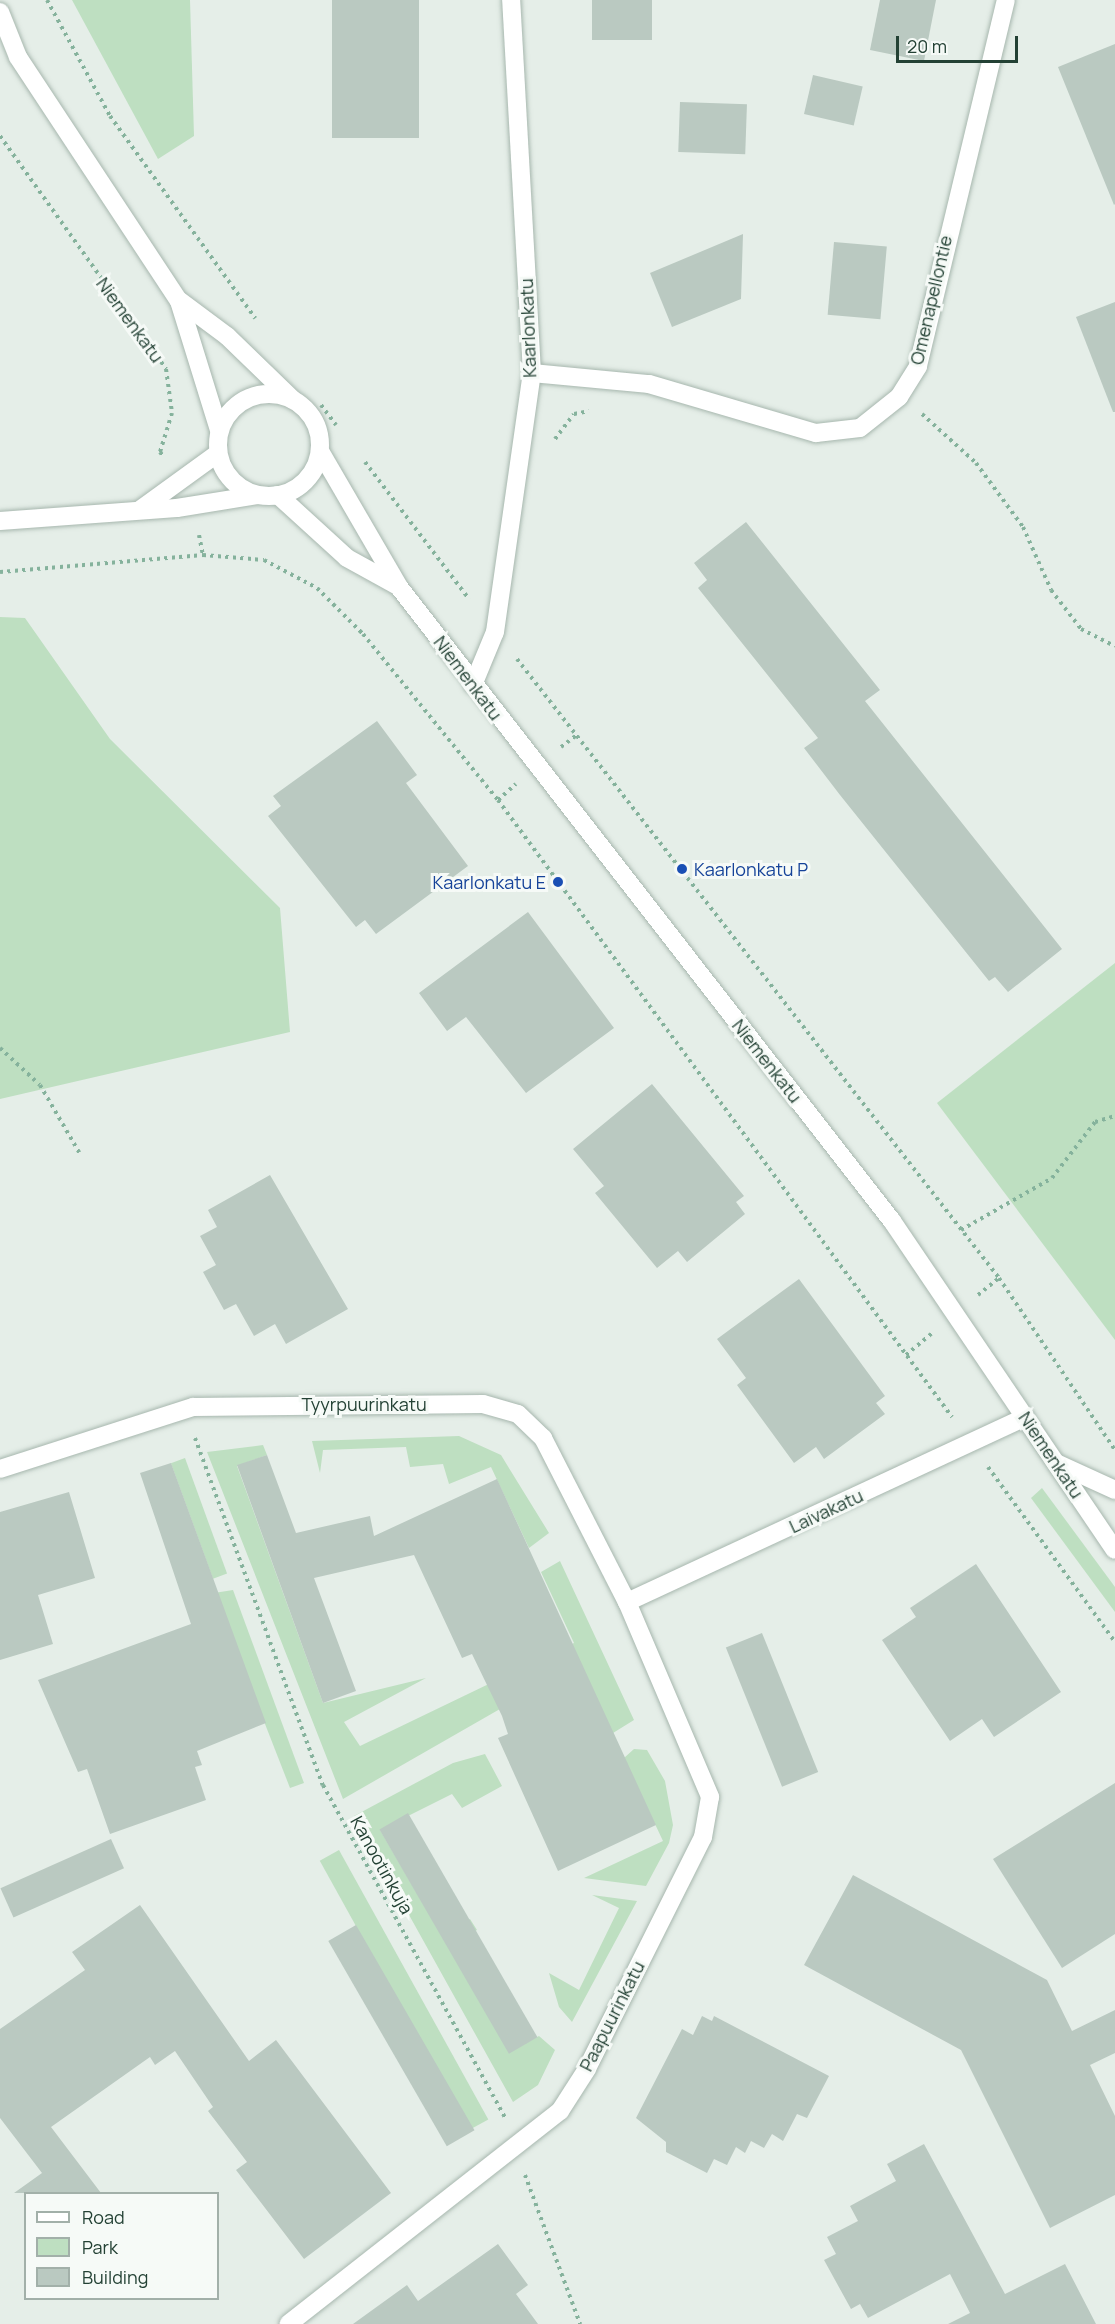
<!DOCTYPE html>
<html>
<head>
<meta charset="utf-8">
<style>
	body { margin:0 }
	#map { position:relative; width:1115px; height:2324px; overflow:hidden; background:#e5eee8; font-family:Manrope,sans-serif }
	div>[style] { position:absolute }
	.green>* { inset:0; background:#bedfc1; transform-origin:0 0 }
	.building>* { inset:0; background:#bac9c1; transform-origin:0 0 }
	.path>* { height:4px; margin-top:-2px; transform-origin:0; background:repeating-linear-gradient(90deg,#85b29c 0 3px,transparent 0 7.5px) }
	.roads { filter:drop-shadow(0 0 2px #a7b7ae) drop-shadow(0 0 2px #a7b7ae) }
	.minor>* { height:18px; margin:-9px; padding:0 9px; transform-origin:9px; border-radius:9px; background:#fff }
	.tertiary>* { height:18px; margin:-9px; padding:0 9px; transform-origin:9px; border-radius:9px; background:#fff }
	.tertiary>.ring { margin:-9px; padding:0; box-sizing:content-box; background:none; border:18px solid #fff; border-radius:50% }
	.dots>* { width:16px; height:16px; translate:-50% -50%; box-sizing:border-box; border:3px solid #f6faf7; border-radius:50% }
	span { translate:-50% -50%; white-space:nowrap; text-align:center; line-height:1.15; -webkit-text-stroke:6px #f6faf7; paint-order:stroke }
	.street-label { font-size:18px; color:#234134 }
	.transit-label { font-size:18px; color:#164399 }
	.left { translate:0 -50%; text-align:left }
	.right { translate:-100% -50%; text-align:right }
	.legend { position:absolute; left:24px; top:2192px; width:195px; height:108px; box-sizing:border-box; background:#f6faf7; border:2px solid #a2b0a9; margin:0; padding:8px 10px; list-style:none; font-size:18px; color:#234134 }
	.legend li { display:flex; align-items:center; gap:12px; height:30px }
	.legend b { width:30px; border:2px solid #a2b0a9 }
	.scale { position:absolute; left:896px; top:36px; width:122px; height:27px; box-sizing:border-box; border:3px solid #234134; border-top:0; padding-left:8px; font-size:18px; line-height:21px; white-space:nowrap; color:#234134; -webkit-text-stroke:4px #f6faf7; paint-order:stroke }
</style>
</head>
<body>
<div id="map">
	<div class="green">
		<i style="clip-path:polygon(72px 0,190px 0,194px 136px,158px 159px)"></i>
		<i style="clip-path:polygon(0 617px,25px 618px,110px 739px,280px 908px,290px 1032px,0 1099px)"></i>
		<i style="clip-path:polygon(1115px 963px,1115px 1340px,937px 1103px)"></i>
		<i style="clip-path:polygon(459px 1436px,501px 1455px,549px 1533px,529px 1548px,491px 1467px,449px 1484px,443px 1464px,410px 1467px,406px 1447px,323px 1450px,320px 1473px,312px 1441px)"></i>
		<i style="clip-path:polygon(263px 1445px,267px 1455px,237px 1466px,323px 1703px,426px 1678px,344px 1722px,360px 1746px,574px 1643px,541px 1572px,560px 1561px,634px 1720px,613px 1733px,559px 1675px,343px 1799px,207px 1452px)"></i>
		<i style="left:185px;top:1458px;width:123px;height:15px;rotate:70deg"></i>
		<i style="clip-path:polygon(1042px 1488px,1115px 1587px,1115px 1612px,1031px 1498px)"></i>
		<i style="clip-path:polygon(233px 1590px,304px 1783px,290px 1788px,214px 1593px)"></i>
		<i style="clip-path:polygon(634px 1749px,647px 1750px,665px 1781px,673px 1825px,669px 1843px,646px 1886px,584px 1878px,663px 1841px,624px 1758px)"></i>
		<i style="clip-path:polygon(485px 1754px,502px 1786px,462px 1808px,452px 1794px,380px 1830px,442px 1936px,470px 1919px,477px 1930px,449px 1947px,510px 2052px,539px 2036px,555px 2050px,538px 2085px,513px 2102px,354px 1816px,453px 1763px)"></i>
		<i style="left:339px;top:1850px;width:308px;height:22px;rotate:61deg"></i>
		<i style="clip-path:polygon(592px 1895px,637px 1901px,572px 2022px,559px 2007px,549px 1973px,579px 1990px,619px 1908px)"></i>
	</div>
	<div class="building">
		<i style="left:332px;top:0;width:87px;height:138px"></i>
		<i style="left:592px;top:0;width:60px;height:40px"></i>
		<i style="clip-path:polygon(880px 0,936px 0,924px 61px,870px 50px)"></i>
		<i style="clip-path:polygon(1115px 44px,1115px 204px,1114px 205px,1058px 67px)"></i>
		<i style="left:813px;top:75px;width:51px;height:40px;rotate:13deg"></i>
		<i style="left:680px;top:102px;width:67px;height:50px;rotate:2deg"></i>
		<i style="clip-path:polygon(743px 234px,741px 299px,672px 327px,650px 273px)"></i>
		<i style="left:834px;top:242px;width:53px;height:73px;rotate:5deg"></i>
		<i style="clip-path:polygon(1115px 302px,1115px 412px,1113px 412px,1076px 317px)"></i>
		<i style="clip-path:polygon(746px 522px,880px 690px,865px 701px,1062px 949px,1008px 992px,995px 977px,989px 981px,840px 795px,804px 748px,818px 738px,698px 588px,707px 580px,694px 563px)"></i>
		<i style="clip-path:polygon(377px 721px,417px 775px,406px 783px,468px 866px,376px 934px,365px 920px,356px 927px,268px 816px,281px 806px,273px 796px)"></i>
		<i style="clip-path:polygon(528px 912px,614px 1028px,526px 1093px,466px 1017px,447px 1031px,419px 993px)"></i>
		<i style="clip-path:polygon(652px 1084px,744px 1196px,736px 1202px,745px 1214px,687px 1262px,678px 1251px,657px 1268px,595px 1193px,604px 1186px,573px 1149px)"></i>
		<i style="clip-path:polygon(270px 1175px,348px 1309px,286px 1344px,275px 1324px,254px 1336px,236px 1304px,224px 1310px,203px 1272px,216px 1265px,200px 1236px,217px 1227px,208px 1210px)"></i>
		<i style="clip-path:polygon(799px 1279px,885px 1396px,876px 1403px,885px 1414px,824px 1459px,816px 1447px,794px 1463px,737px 1385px,746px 1378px,717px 1339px)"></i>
		<i style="clip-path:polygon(267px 1455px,296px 1533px,370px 1516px,374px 1536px,497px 1479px,656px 1825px,558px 1871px,498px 1738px,508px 1734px,502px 1716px,472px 1654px,462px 1658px,414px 1555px,314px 1578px,356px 1691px,323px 1703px,237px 1465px)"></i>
		<i style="clip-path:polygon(171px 1463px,266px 1723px,197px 1751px,202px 1765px,195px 1767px,206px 1800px,110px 1834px,87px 1769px,78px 1772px,38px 1680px,191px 1624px,140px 1473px)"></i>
		<i style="clip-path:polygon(69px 1492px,95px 1578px,38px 1595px,53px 1644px,0 1660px,0 1512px)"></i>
		<i style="clip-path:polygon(976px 1564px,1061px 1692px,994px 1737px,982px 1719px,950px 1741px,882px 1640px,916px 1617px,910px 1608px)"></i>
		<i style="left:762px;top:1633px;width:150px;height:39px;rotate:68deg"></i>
		<i style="clip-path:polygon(1115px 1783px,1115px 1934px,1062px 1968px,993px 1859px)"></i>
		<i style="left:408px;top:1813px;width:259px;height:33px;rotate:60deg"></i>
		<i style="left:111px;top:1839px;width:32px;height:121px;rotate:66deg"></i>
		<i style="clip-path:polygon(853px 1875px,1047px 1980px,1072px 2031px,1115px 2010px,1115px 2053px,1090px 2065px,1115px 2116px,1115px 2195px,1050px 2228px,961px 2050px,804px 1965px)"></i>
		<i style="clip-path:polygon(140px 1905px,249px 2061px,276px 2040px,391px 2193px,304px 2259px,236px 2170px,247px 2162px,208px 2111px,213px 2107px,175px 2051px,155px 2065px,150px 2057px,51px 2127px,101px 2193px,14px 2193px,42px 2173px,0 2118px,0 2029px,85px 1970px,72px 1952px)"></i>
		<i style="left:356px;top:1925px;width:237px;height:32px;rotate:60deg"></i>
		<i style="clip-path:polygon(702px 2016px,712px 2021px,714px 2016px,829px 2076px,807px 2118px,797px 2114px,783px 2141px,772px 2134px,764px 2148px,751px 2141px,745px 2153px,736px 2147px,727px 2165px,714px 2159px,707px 2173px,666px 2152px,666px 2142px,636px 2118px,682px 2029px,693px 2035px)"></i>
		<i style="clip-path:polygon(924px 2144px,1005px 2294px,1065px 2264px,1096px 2324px,948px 2324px,970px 2313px,950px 2274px,868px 2318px,860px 2304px,851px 2309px,824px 2260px,836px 2254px,827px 2237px,858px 2221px,850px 2206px,896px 2181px,887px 2164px)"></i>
		<i style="clip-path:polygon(498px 2244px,528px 2285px,516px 2294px,538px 2324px,353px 2324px,407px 2285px,418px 2301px)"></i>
	</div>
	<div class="path">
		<i style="left:47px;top:0;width:132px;rotate:61.5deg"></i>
		<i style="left:110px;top:116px;width:249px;rotate:54.3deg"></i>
		<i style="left:0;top:136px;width:286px;rotate:54.5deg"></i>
		<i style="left:166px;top:369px;width:44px;rotate:82.2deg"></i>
		<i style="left:172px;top:413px;width:41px;rotate:107.1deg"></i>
		<i style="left:160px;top:452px;width:5px;rotate:53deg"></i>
		<i style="left:321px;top:405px;width:25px;rotate:53deg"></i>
		<i style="left:922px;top:414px;width:73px;rotate:42.2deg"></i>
		<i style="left:976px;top:463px;width:79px;rotate:53.7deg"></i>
		<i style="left:1023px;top:527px;width:69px;rotate:66deg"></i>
		<i style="left:1051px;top:590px;width:49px;rotate:52.4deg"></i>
		<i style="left:1081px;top:629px;width:38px;rotate:27deg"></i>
		<i style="left:555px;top:439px;width:31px;rotate:-53deg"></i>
		<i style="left:574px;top:414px;width:15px;rotate:-11deg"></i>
		<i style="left:365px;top:462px;width:172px;rotate:52.8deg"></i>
		<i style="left:199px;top:535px;width:20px;rotate:79deg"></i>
		<i style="left:0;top:572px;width:204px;rotate:-4.8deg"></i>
		<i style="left:203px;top:555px;width:61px;rotate:4.7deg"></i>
		<i style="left:264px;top:560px;width:60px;rotate:27.8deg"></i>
		<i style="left:317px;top:588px;width:65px;rotate:45deg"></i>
		<i style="left:363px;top:634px;width:214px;rotate:50.9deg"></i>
		<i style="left:498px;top:800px;width:766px;rotate:53.65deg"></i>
		<i style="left:517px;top:659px;width:785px;rotate:52.09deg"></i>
		<i style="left:999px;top:1278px;width:207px;rotate:56deg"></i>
		<i style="left:561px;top:747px;width:20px;rotate:-37deg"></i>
		<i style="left:498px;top:800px;width:24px;rotate:-42deg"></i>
		<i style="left:0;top:1048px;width:54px;rotate:42.8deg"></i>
		<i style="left:40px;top:1085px;width:78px;rotate:59.8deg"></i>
		<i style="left:961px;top:1230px;width:105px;rotate:-29.7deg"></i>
		<i style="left:1052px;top:1178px;width:71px;rotate:-52.5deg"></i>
		<i style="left:1095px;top:1122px;width:21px;rotate:-17deg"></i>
		<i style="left:978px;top:1295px;width:27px;rotate:-39deg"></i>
		<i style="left:906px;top:1355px;width:35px;rotate:-40deg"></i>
		<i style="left:195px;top:1438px;width:370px;rotate:69.8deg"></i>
		<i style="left:323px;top:1785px;width:379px;rotate:61.3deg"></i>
		<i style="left:988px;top:1467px;width:216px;rotate:54deg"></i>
		<i style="left:525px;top:2175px;width:159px;rotate:69.7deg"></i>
	</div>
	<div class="roads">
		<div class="minor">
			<i style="left:532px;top:373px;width:118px;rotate:5.4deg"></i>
			<i style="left:649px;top:384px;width:174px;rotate:16.4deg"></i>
			<i style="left:816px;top:433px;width:44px;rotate:-6.5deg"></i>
			<i style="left:860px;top:428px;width:50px;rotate:-38.5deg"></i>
			<i style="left:899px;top:397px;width:36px;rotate:-58deg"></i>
			<i style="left:918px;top:366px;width:376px;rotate:-76.5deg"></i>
			<i style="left:141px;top:509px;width:95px;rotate:-36deg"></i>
			<i style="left:0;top:521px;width:177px;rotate:-4.2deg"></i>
			<i style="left:177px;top:508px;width:81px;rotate:-9.2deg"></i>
			<i style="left:473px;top:685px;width:57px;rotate:-67.5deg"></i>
			<i style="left:495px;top:632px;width:262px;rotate:-81.9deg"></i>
			<i style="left:532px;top:373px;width:374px;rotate:-93.2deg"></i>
			<i style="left:1056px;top:1463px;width:65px;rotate:24.6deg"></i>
			<i style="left:0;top:1469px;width:203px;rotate:-17.8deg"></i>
			<i style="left:193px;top:1407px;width:290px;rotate:-0.6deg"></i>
			<i style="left:483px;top:1404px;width:36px;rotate:16deg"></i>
			<i style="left:518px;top:1414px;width:35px;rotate:44deg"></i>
			<i style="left:543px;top:1438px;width:184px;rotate:62.9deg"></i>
			<i style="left:627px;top:1602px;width:212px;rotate:66.9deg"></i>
			<i style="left:710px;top:1797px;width:41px;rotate:99.9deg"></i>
			<i style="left:703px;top:1837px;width:259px;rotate:116.6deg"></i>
			<i style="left:587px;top:2069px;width:50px;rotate:122.7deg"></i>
			<i style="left:560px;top:2111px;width:345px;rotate:141.9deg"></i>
			<i style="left:627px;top:1602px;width:439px;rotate:-24.9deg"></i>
		</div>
		<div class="tertiary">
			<i style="left:0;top:12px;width:48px;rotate:68.2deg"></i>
			<i style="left:18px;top:57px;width:292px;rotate:56.6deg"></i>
			<i style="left:179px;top:301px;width:135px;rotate:72.8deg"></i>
			<i style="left:180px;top:301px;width:59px;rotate:36.7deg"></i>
			<i style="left:227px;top:336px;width:91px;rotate:44.1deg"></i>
			<i class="ring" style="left:218px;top:394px;width:84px;height:84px"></i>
			<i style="left:320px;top:451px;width:157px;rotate:59.8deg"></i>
			<i style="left:399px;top:587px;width:803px;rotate:52.13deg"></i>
			<i style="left:892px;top:1221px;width:397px;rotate:55.9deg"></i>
			<i style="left:278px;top:495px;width:93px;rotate:42.4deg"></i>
			<i style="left:347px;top:558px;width:58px;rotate:28.8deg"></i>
		</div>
	</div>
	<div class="dots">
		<i style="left:682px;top:869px;background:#1a4fb4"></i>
		<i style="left:558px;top:882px;background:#1a4fb4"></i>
	</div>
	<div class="street-label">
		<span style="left:931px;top:300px;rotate:-77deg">Omenapellontie</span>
		<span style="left:130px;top:320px;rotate:54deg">Niemenkatu</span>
		<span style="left:528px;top:328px;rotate:-92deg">Kaarlonkatu</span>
		<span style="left:468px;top:678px;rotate:53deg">Niemenkatu</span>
		<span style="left:767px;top:1061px;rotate:52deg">Niemenkatu</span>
		<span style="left:364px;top:1404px">Tyyrpuurinkatu</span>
		<span style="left:1051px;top:1455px;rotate:56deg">Niemenkatu</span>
		<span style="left:826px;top:1511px;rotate:-25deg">Laivakatu</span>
		<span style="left:382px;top:1865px;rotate:61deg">Kanootinkuja</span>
		<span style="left:612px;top:2016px;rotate:-63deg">Paapuurinkatu</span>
	</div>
	<div class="transit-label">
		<span class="left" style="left:694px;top:869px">Kaarlonkatu P</span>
		<span class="right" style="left:546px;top:882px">Kaarlonkatu E</span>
	</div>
	<ul class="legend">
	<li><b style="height:8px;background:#fff"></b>Road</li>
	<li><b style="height:16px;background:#bedfc1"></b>Park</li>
	<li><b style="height:16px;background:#bac9c1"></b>Building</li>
	</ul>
	<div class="scale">20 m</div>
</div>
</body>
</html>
